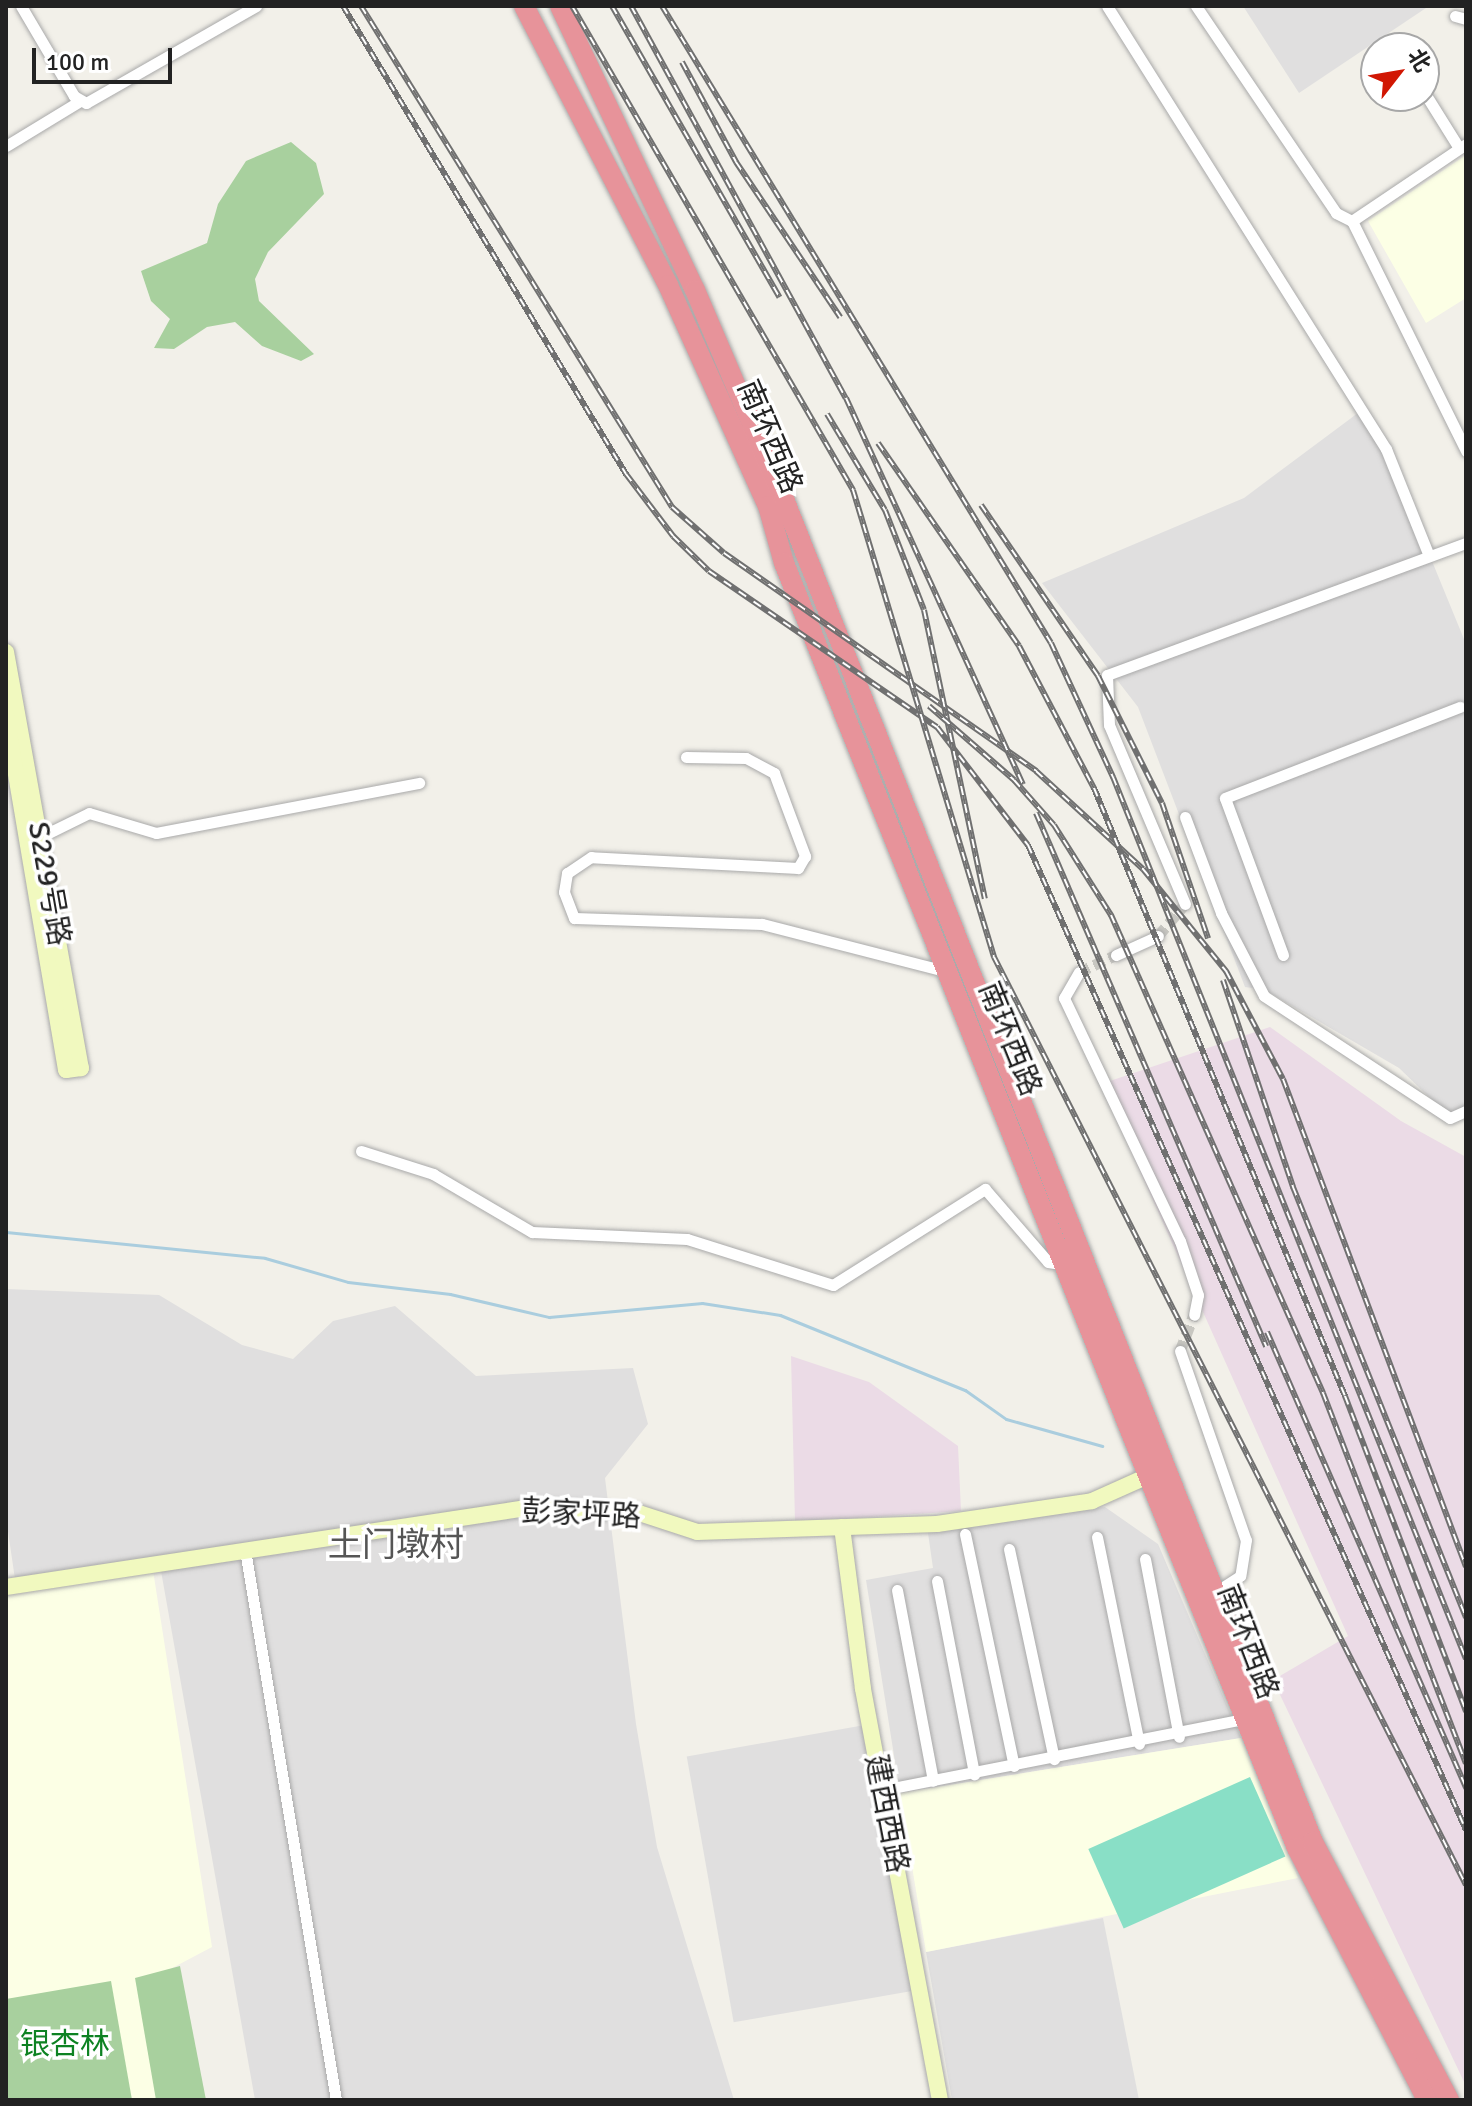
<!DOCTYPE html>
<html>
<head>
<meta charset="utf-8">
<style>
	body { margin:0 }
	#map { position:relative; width:1472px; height:2106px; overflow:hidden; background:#f2f0e9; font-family:Signika,"Noto Sans SC",sans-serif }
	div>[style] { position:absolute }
	.residential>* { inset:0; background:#e0dfdf; transform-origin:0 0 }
	.industrial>* { inset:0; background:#ebdbe6 }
	.education>* { inset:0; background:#fcffe5 }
	.forest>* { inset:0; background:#a8d09e }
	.pitch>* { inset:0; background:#89dfc6; transform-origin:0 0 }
	.stream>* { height:3px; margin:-1.5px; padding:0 1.5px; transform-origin:1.5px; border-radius:1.5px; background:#aacdde }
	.street-tunnel>* { height:11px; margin-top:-5.5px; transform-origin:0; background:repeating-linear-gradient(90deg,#c8c7c1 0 11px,transparent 0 16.5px) }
	.roads { filter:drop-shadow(0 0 2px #a9a9a9) drop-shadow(0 0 2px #a9a9a9) }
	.street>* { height:11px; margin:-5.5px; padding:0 5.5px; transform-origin:5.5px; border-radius:5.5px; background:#fff }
	.secondary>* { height:16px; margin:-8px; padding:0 8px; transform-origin:8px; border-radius:8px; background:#f1f9bf }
	.highway>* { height:20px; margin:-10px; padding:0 10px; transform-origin:10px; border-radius:10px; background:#e7939a }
	.rail>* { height:6px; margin-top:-3px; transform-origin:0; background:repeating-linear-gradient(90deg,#fff 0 9px,#707070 0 18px); box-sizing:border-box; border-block:2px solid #707070 }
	span { translate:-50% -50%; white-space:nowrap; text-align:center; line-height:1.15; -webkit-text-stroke:7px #fff; paint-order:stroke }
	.street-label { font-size:30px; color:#222 }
	.park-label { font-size:30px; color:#0d8222 }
	.quarter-label { font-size:34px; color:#555 }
	.frame { position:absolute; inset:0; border:8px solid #222; pointer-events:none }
	.north { position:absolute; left:1360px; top:32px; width:80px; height:80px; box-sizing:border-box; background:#fff; border:2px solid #a7a7a7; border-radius:50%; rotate:59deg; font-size:22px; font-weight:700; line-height:32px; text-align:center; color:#222 }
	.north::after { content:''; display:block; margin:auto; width:28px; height:36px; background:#d11703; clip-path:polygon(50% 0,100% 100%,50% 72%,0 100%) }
	.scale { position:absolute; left:32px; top:48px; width:140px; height:36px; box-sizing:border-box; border:4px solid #222; border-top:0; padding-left:10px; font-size:24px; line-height:28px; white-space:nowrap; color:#222; -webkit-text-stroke:6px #fff; paint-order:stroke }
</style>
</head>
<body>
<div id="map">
	<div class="residential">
		<i style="clip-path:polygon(1243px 6px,1429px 6px,1299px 93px)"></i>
		<i style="clip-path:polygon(1362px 410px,1386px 449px,1466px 644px,1466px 1116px,1455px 1122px,1399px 1068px,1265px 990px,1245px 987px,1138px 707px,1042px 583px,1244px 498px)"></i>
		<i style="clip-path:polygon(6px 1289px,159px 1295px,242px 1345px,293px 1359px,333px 1321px,395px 1306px,476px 1376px,633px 1368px,648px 1424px,605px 1478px,636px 1724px,657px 1847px,734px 2100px,255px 2100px,161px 1571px,15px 1579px,6px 1518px)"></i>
		<i style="clip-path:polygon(1105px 1507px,1158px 1544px,1241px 1738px,900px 1793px,866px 1580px,933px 1568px,927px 1526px)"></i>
		<i style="left:865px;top:1725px;width:270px;height:181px;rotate:80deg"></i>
		<i style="clip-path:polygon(1103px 1918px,1139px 2100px,952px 2100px,926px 1952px)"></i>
	</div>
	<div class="industrial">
		<i style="clip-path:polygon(1270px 1027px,1401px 1121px,1466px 1157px,1466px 2086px,1273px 1680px,1348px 1636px,1101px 1084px)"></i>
		<i style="clip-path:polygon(791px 1356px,869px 1382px,958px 1446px,961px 1511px,795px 1522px)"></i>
	</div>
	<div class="education">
		<i style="clip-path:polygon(1466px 155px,1466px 298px,1426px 323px,1368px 221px)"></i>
		<i style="clip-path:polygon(152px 1564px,212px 1947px,142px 1984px,160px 2100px,6px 2100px,6px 1590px)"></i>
		<i style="clip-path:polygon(1241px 1738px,1298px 1878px,926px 1952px,900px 1793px)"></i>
	</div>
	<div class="forest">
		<i style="clip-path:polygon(291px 142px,316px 163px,324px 194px,268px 252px,255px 279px,259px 301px,314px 354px,301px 361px,262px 346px,235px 322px,207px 327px,174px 349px,154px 348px,170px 319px,151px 301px,141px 271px,207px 243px,218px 204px,246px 161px)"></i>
		<i style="clip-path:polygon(180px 1966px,206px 2100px,156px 2100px,135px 1978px)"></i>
		<i style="clip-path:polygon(111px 1981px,132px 2100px,6px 2100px,6px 1999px)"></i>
	</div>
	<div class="pitch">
		<i style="left:1250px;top:1777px;width:87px;height:177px;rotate:66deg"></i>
	</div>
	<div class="stream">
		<i style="left:6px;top:1232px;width:260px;rotate:5.7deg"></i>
		<i style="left:265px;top:1258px;width:86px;rotate:16.1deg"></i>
		<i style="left:348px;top:1282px;width:103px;rotate:6.7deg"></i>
		<i style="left:450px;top:1294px;width:102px;rotate:13.1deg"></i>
		<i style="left:549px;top:1317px;width:154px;rotate:-5.2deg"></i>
		<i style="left:702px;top:1303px;width:79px;rotate:8.7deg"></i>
		<i style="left:780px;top:1315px;width:200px;rotate:22.1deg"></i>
		<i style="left:965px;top:1390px;width:50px;rotate:35.3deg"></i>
		<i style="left:1006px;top:1419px;width:100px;rotate:15.7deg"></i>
	</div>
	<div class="street-tunnel">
		<i style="left:1158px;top:936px;width:42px;rotate:-49.8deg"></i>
		<i style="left:1079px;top:972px;width:41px;rotate:-24.7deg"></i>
		<i style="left:1180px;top:1351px;width:39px;rotate:-69deg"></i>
	</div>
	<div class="roads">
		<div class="street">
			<i style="left:21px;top:6px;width:104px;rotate:59.5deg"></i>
			<i style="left:74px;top:96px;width:14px;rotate:30deg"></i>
			<i style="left:86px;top:103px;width:196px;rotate:-29.7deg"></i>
			<i style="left:1107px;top:6px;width:524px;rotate:57.8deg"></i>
			<i style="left:1386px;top:449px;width:115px;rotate:68.1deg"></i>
			<i style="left:1196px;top:6px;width:250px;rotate:55.9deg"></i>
			<i style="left:1336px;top:213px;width:18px;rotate:27deg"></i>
			<i style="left:1455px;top:16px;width:11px;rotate:15deg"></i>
			<i style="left:1393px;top:42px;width:7px;rotate:63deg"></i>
			<i style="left:1424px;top:92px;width:66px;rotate:58deg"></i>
			<i style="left:1466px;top:144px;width:138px;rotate:146deg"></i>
			<i style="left:1352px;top:221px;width:257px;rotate:63.6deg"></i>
			<i style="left:6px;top:146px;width:87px;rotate:-31.3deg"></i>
			<i style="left:686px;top:757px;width:60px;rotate:1deg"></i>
			<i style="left:746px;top:758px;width:32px;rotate:28deg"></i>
			<i style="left:774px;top:773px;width:89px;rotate:69.5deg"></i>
			<i style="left:805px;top:856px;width:14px;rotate:120deg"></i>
			<i style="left:798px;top:868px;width:207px;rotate:-177deg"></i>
			<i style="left:591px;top:857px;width:29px;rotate:146deg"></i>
			<i style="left:567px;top:873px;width:19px;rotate:99deg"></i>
			<i style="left:564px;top:892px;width:28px;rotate:69deg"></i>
			<i style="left:574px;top:918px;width:188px;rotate:1.8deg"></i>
			<i style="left:762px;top:924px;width:193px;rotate:14.4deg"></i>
			<i style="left:1185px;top:817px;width:103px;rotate:69.4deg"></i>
			<i style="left:1221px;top:913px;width:93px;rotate:62.6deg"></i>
			<i style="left:1264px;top:996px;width:222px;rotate:33.3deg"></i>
			<i style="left:1450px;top:1118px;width:17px;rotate:-24deg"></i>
			<i style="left:34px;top:840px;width:61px;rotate:-26.1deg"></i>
			<i style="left:89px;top:813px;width:70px;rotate:16.6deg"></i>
			<i style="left:156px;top:833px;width:268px;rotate:-10.8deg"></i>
			<i style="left:1185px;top:904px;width:194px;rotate:-113deg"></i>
			<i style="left:1109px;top:725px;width:50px;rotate:-92.3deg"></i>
			<i style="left:1107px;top:675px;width:382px;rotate:-20.2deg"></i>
			<i style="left:1116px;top:955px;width:46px;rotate:-24.3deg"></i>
			<i style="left:1283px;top:955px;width:167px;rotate:-110.3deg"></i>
			<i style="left:1225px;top:798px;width:252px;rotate:-21.2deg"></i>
			<i style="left:1079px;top:972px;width:30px;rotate:120deg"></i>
			<i style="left:1064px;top:998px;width:269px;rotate:64.5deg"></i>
			<i style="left:1180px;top:1241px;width:57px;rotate:71.6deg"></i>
			<i style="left:1198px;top:1295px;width:20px;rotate:101deg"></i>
			<i style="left:361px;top:1151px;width:76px;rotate:17.7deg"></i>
			<i style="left:433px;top:1174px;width:115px;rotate:30.4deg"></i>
			<i style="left:532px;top:1232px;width:155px;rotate:2.6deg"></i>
			<i style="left:687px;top:1239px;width:153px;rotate:17.5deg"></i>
			<i style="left:833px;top:1285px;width:180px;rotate:-32.3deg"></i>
			<i style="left:985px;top:1189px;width:96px;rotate:49.2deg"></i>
			<i style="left:1048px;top:1262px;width:18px;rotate:9deg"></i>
			<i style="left:1180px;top:1351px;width:200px;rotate:70.8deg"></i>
			<i style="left:1246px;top:1540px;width:36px;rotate:99deg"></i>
			<i style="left:1240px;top:1576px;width:31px;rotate:147deg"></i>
			<i style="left:965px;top:1534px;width:237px;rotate:78.1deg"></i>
			<i style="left:1097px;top:1537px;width:211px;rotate:78.5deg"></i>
			<i style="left:1009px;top:1549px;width:215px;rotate:77.9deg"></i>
			<i style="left:245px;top:1550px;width:557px;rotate:80.61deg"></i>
			<i style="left:1145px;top:1559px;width:181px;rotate:79.2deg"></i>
			<i style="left:937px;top:1581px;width:197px;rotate:79.1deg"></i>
			<i style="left:897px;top:1590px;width:194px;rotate:79.3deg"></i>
			<i style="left:882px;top:1790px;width:374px;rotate:-11.1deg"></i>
		</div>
		<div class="secondary">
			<i style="left:6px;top:652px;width:423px;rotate:79.8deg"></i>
			<i style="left:81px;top:1068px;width:15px;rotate:172deg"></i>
			<i style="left:66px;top:1070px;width:360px;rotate:-99.6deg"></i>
			<i style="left:842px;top:1527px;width:163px;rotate:82.6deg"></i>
			<i style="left:863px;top:1689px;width:418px;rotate:79.4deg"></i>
			<i style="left:6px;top:1587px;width:533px;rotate:-8.63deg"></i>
			<i style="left:533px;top:1507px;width:106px;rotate:3.2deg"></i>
			<i style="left:639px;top:1513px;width:61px;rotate:18.1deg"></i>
			<i style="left:697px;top:1532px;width:240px;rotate:-1.9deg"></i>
			<i style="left:937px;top:1524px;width:157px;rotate:-8.4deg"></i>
			<i style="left:1092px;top:1501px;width:64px;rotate:-24.1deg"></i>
		</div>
		<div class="highway">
			<i style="left:524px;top:6px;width:314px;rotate:62.7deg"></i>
			<i style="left:668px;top:285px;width:243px;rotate:65.7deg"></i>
			<i style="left:768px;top:506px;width:59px;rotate:74.3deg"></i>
			<i style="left:784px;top:563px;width:1384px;rotate:68.24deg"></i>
			<i style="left:1297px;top:1848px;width:284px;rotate:62.7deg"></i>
			<i style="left:560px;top:6px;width:314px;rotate:64.6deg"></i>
			<i style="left:695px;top:290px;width:227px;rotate:66.9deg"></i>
			<i style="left:784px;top:499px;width:1443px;rotate:68.5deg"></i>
			<i style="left:1313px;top:1842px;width:292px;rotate:62.2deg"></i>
		</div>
	</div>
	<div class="rail">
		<i style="left:343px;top:6px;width:547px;rotate:58.84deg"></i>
		<i style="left:626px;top:474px;width:78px;rotate:52.8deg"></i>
		<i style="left:673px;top:536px;width:50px;rotate:44.2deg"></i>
		<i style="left:709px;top:571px;width:276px;rotate:34.4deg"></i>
		<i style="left:937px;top:727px;width:149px;rotate:52.4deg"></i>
		<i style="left:1028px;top:845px;width:1078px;rotate:66.03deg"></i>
		<i style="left:361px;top:6px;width:590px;rotate:58.17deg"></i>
		<i style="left:672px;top:507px;width:69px;rotate:41.5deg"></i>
		<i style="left:724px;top:553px;width:381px;rotate:34.9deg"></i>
		<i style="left:1036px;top:771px;width:145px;rotate:42.5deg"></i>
		<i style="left:1143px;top:869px;width:132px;rotate:50.9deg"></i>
		<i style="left:1226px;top:971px;width:122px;rotate:62.2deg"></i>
		<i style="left:1283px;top:1079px;width:521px;rotate:69.44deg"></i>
		<i style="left:572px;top:6px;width:560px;rotate:59.86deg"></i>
		<i style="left:853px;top:490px;width:488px;rotate:73.2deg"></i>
		<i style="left:994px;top:957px;width:1041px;rotate:63.04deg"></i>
		<i style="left:612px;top:6px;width:336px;rotate:60.1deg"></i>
		<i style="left:631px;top:6px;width:447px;rotate:61.3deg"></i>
		<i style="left:846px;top:398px;width:425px;rotate:65.4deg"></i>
		<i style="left:662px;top:6px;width:746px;rotate:58.59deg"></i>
		<i style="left:1051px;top:643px;width:148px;rotate:65.2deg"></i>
		<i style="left:1113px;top:777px;width:950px;rotate:68.19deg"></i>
		<i style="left:682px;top:62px;width:114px;rotate:61.6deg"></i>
		<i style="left:736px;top:162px;width:187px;rotate:56.1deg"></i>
		<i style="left:827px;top:414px;width:112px;rotate:58.9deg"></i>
		<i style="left:885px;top:510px;width:107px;rotate:68.7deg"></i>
		<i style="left:924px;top:610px;width:295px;rotate:78.1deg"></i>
		<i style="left:878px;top:443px;width:247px;rotate:55.2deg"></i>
		<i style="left:1019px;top:646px;width:161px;rotate:62.2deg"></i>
		<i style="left:1094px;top:788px;width:658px;rotate:67.57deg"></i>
		<i style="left:1345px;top:1396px;width:338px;rotate:69deg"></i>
		<i style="left:981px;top:505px;width:207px;rotate:55.6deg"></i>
		<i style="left:1098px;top:676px;width:142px;rotate:63.3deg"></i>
		<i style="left:1162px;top:803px;width:143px;rotate:71.2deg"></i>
		<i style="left:929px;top:706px;width:113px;rotate:41deg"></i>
		<i style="left:1014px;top:780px;width:60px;rotate:48.4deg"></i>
		<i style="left:1054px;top:825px;width:107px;rotate:57.7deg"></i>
		<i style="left:1111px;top:915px;width:523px;rotate:66.08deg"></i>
		<i style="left:1323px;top:1393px;width:397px;rotate:68.9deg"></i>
		<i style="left:1036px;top:813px;width:581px;rotate:66.66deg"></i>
		<i style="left:1223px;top:980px;width:219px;rotate:71.3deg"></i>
		<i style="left:1293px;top:1187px;width:464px;rotate:68.1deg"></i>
		<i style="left:1267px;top:1332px;width:498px;rotate:66.4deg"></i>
	</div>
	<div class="street-label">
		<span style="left:769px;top:437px;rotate:67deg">南环西路</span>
		<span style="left:48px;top:884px;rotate:80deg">S229号路</span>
		<span style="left:1009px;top:1039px;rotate:68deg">南环西路</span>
		<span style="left:581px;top:1515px;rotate:3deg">彭家坪路</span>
		<span style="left:1247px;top:1642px;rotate:69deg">南环西路</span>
		<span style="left:886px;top:1814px;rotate:79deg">建西西路</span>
	</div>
	<div class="park-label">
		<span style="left:65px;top:2045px">银杏林</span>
	</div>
	<div class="quarter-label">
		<span style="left:396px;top:1546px">土门墩村</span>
	</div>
	<div class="frame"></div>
	<div class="north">北</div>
	<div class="scale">100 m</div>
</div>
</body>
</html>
